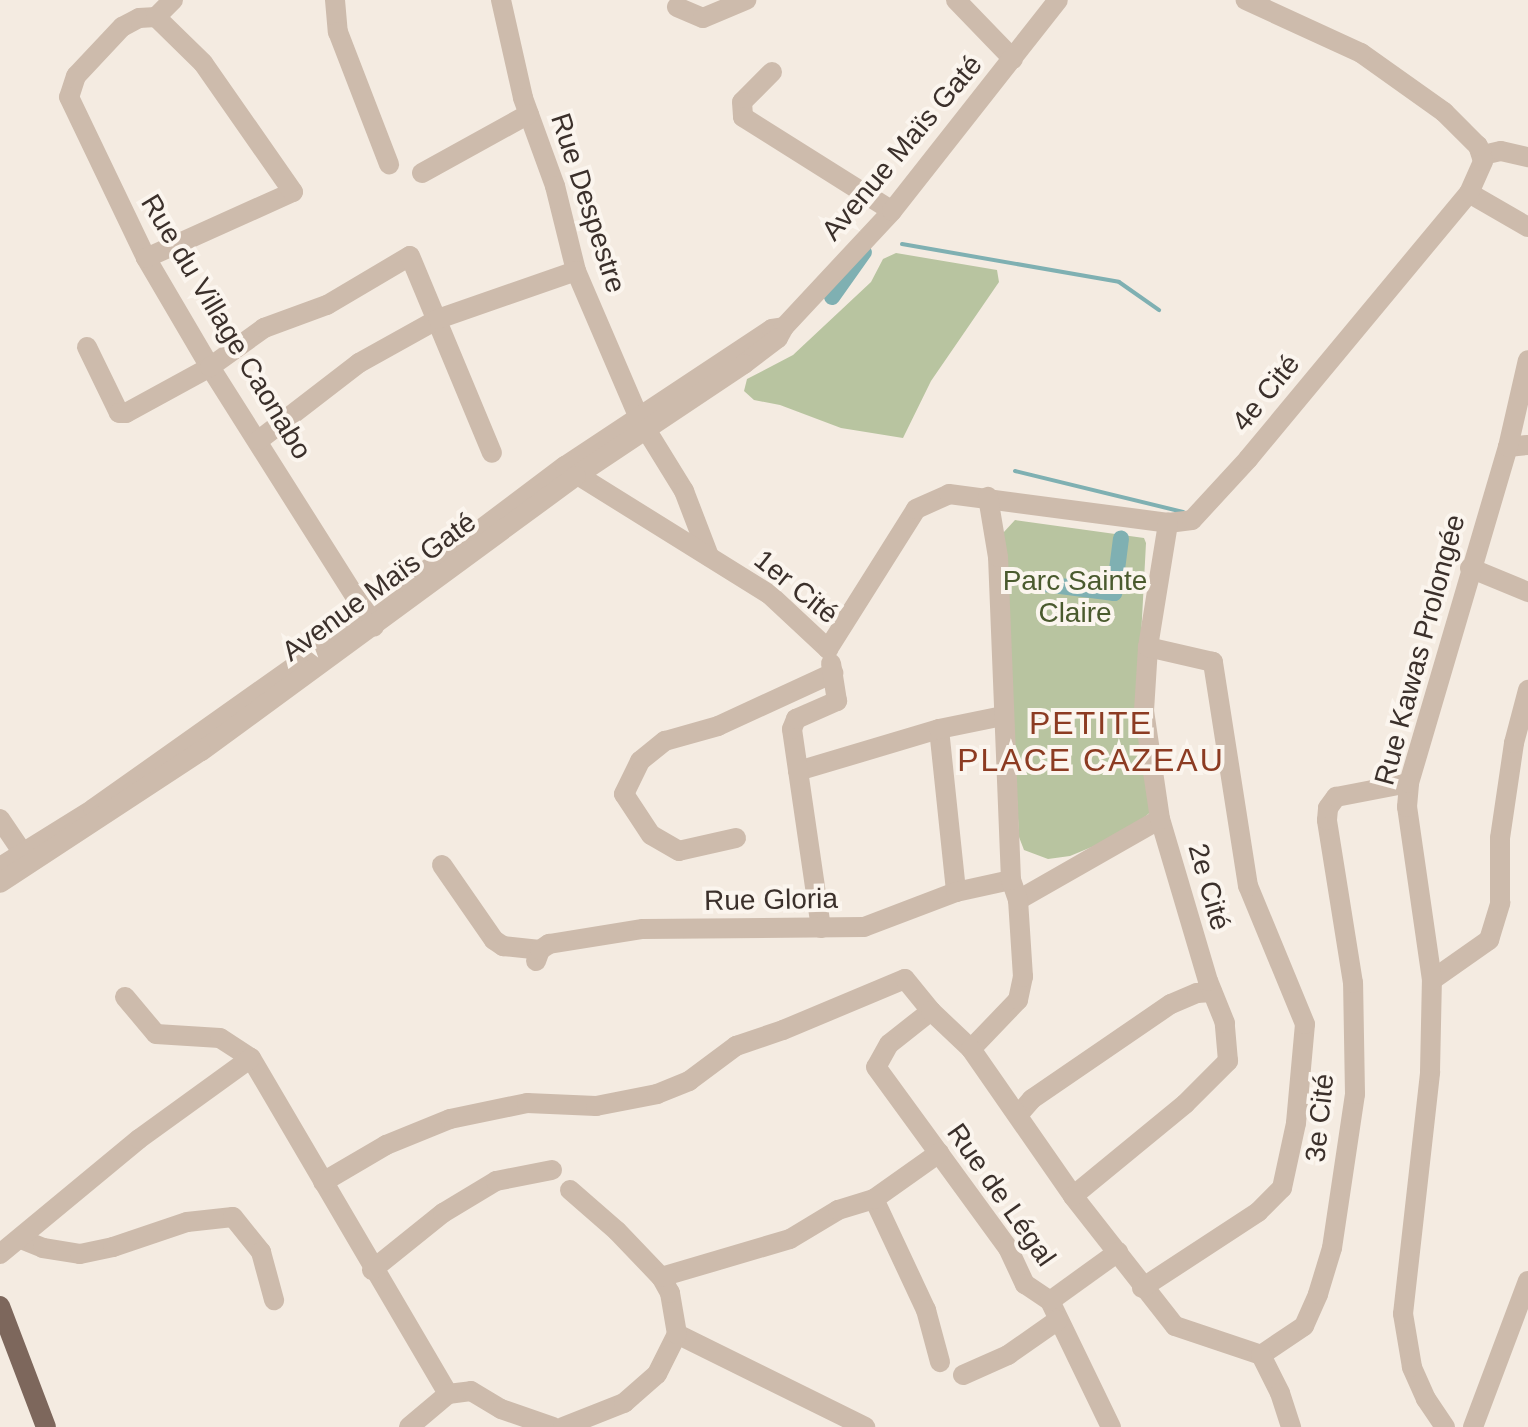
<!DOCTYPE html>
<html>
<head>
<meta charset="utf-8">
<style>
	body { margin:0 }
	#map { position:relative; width:1528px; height:1427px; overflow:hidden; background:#f4ebe1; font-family:Arial,sans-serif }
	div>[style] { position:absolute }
	.green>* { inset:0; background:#b8c4a0 }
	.stream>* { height:4px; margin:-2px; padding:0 2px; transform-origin:2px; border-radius:2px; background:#7fb0b2 }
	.canal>* { height:16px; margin:-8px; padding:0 8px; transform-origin:8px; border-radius:8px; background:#7fb0b2 }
	.minor>* { height:20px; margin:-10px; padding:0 10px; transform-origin:10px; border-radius:10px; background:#cdbbac }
	.major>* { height:20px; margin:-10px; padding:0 10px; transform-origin:10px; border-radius:10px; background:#7d675c }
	span { translate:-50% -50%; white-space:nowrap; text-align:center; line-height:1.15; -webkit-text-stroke:8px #fbf5ee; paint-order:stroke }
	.street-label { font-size:28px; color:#3b302b }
	.park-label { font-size:28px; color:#4a5a2e }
	.quarter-label { font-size:32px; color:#8c3b22; letter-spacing:2px }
</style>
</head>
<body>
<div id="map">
	<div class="green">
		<i style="clip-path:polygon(896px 253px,997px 270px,999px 282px,931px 381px,903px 438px,841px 428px,780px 405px,754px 400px,744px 391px,747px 379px,793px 355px,871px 282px,883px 259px)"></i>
		<i style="clip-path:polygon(1015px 520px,1144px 538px,1146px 543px,1141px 637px,1152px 811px,1123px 834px,1070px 856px,1048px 859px,1024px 850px,1019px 837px,1003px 533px)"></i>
	</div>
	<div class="stream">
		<i style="left:902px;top:244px;width:220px;rotate:9.9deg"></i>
		<i style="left:1119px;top:282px;width:49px;rotate:35deg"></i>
		<i style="left:1015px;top:471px;width:173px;rotate:13.7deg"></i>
	</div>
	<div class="canal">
		<i style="left:832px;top:297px;width:55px;rotate:-54.6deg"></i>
		<i style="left:1037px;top:583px;width:78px;rotate:7.4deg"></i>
		<i style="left:1114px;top:593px;width:55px;rotate:-82.7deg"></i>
	</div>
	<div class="minor">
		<i style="left:173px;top:0;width:24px;rotate:135deg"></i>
		<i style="left:156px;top:17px;width:17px;rotate:177deg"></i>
		<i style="left:139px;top:18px;width:19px;rotate:152deg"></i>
		<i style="left:122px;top:27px;width:67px;rotate:133.2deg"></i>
		<i style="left:76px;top:76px;width:22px;rotate:108deg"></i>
		<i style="left:69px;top:97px;width:178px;rotate:64.4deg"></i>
		<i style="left:146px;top:258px;width:126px;rotate:59.6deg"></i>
		<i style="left:210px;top:367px;width:307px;rotate:57.7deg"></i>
		<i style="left:335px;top:0;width:32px;rotate:85deg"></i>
		<i style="left:338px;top:32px;width:142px;rotate:68.9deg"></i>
		<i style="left:501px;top:0;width:100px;rotate:77.3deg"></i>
		<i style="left:523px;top:98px;width:94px;rotate:70deg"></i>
		<i style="left:555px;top:186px;width:88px;rotate:76.1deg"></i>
		<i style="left:576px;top:271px;width:160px;rotate:66.8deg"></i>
		<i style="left:639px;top:418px;width:86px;rotate:58.3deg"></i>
		<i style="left:684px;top:491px;width:70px;rotate:69deg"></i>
		<i style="left:956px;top:0;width:82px;rotate:46deg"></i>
		<i style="left:677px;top:7px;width:28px;rotate:23deg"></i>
		<i style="left:703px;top:18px;width:47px;rotate:-22.7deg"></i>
		<i style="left:772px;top:72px;width:42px;rotate:135deg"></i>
		<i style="left:742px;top:102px;width:15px;rotate:86deg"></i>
		<i style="left:743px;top:117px;width:176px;rotate:32.2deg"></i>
		<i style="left:1483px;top:155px;width:18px;rotate:-13deg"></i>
		<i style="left:1501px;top:151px;width:28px;rotate:13deg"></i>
		<i style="left:422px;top:173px;width:122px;rotate:-28.9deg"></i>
		<i style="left:1469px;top:193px;width:68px;rotate:30deg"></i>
		<i style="left:146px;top:258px;width:161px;rotate:-24.2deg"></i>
		<i style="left:293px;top:192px;width:157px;rotate:-124.9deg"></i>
		<i style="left:203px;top:63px;width:66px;rotate:-135.6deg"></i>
		<i style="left:784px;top:327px;width:158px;rotate:-47deg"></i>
		<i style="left:892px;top:211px;width:268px;rotate:-51.8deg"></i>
		<i style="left:87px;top:347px;width:73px;rotate:64.1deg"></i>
		<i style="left:119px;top:413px;width:7px"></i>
		<i style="left:126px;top:413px;width:96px;rotate:-28.7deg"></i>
		<i style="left:210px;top:367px;width:67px;rotate:-35.8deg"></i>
		<i style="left:264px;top:328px;width:67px;rotate:-20.1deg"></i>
		<i style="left:327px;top:305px;width:96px;rotate:-30.6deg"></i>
		<i style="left:410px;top:256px;width:213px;rotate:67.4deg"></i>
		<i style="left:259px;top:440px;width:126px;rotate:-37.6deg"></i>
		<i style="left:359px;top:363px;width:90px;rotate:-29.1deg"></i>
		<i style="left:438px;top:319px;width:146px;rotate:-19.2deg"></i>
		<i style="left:1508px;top:447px;width:20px;rotate:-6deg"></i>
		<i style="left:568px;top:469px;width:237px;rotate:31.9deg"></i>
		<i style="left:769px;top:594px;width:81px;rotate:43deg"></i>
		<i style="left:828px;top:649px;width:165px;rotate:-57.8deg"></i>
		<i style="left:916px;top:509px;width:36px;rotate:-24deg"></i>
		<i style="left:949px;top:494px;width:221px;rotate:7.5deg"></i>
		<i style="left:1168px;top:523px;width:24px;rotate:-7deg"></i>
		<i style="left:1192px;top:520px;width:83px;rotate:-47.4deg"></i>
		<i style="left:1248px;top:459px;width:346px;rotate:-50.3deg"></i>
		<i style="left:1469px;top:193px;width:35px;rotate:-66deg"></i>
		<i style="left:1483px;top:161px;width:16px;rotate:-108deg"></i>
		<i style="left:1478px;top:146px;width:48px;rotate:-135deg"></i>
		<i style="left:1444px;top:112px;width:102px;rotate:-144.6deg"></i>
		<i style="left:1361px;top:53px;width:127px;rotate:-155.3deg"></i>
		<i style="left:1470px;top:568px;width:63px;rotate:22.5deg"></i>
		<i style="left:939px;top:729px;width:164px;rotate:84deg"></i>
		<i style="left:798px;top:771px;width:147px;rotate:-16.6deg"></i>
		<i style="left:939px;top:729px;width:65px;rotate:-11.5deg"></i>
		<i style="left:0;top:819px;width:52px;rotate:56deg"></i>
		<i style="left:736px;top:838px;width:58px;rotate:167.2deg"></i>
		<i style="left:679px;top:851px;width:32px;rotate:-150deg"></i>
		<i style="left:651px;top:835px;width:49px;rotate:-123.4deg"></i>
		<i style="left:624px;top:794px;width:37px;rotate:-64deg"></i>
		<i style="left:640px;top:761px;width:32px;rotate:-39deg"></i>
		<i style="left:665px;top:741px;width:55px;rotate:-15.8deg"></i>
		<i style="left:718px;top:726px;width:127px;rotate:-24.7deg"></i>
		<i style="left:442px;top:865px;width:91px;rotate:55.3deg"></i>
		<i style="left:494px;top:940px;width:11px;rotate:34deg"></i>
		<i style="left:503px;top:946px;width:37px;rotate:6deg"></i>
		<i style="left:0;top:867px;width:110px;rotate:-31.9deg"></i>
		<i style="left:93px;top:809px;width:336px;rotate:-35.3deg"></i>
		<i style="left:367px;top:615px;width:248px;rotate:-37deg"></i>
		<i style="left:565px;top:466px;width:248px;rotate:-33.5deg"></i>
		<i style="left:772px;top:329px;width:12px;rotate:-9deg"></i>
		<i style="left:784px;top:327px;width:13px;rotate:119deg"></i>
		<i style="left:778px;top:338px;width:43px;rotate:142.6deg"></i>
		<i style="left:744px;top:364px;width:202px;rotate:146.3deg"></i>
		<i style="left:576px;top:476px;width:465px;rotate:143.7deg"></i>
		<i style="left:201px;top:751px;width:240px;rotate:146.7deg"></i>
		<i style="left:1018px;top:900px;width:163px;rotate:-29.7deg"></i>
		<i style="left:821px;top:928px;width:201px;rotate:-98.3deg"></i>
		<i style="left:792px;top:729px;width:11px;rotate:-68deg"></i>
		<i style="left:796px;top:719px;width:45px;rotate:-23.7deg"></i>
		<i style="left:837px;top:701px;width:38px;rotate:-99deg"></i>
		<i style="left:536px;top:961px;width:12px;rotate:-70deg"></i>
		<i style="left:540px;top:950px;width:11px;rotate:-34deg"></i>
		<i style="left:549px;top:944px;width:95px;rotate:-9.1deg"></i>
		<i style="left:643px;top:929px;width:221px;rotate:-0.5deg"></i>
		<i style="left:864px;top:927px;width:98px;rotate:-20.8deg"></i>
		<i style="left:956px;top:892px;width:56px;rotate:-12.3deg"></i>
		<i style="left:1432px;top:980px;width:70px;rotate:-35.1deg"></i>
		<i style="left:1489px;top:940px;width:39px;rotate:-73deg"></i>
		<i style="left:1500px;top:903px;width:65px;rotate:-90deg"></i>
		<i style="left:1500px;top:838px;width:96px;rotate:-81.6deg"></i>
		<i style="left:1514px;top:743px;width:55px;rotate:-75.2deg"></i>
		<i style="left:125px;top:997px;width:48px;rotate:50deg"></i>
		<i style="left:156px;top:1034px;width:64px;rotate:3.6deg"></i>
		<i style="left:220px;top:1038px;width:37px;rotate:33deg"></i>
		<i style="left:251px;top:1058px;width:389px;rotate:59.6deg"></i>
		<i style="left:931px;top:1011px;width:53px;rotate:141.8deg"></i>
		<i style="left:889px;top:1044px;width:26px;rotate:119deg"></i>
		<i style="left:876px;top:1067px;width:224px;rotate:53.9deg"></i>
		<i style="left:1008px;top:1248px;width:40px;rotate:65deg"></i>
		<i style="left:1025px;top:1284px;width:30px;rotate:34deg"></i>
		<i style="left:1050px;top:1301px;width:140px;rotate:64.2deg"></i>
		<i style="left:971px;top:1049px;width:68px;rotate:-46.2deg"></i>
		<i style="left:1018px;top:1000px;width:24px;rotate:-78deg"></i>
		<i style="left:1023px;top:977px;width:77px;rotate:-93.7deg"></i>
		<i style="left:1018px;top:900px;width:21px;rotate:-109deg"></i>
		<i style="left:1011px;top:880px;width:323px;rotate:-92.3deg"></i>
		<i style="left:998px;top:557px;width:61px;rotate:-99.5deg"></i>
		<i style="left:1019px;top:1114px;width:20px;rotate:-49deg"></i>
		<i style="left:1032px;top:1099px;width:168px;rotate:-34.4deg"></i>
		<i style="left:1171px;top:1004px;width:28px;rotate:-23deg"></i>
		<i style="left:1197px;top:993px;width:15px;rotate:-4deg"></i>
		<i style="left:323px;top:1182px;width:73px;rotate:-30.4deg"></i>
		<i style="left:386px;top:1145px;width:69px;rotate:-22.1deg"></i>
		<i style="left:450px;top:1119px;width:79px;rotate:-11.7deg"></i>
		<i style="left:527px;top:1103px;width:69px;rotate:2.5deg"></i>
		<i style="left:596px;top:1106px;width:62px;rotate:-11.1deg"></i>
		<i style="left:657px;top:1094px;width:35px;rotate:-22deg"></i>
		<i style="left:689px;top:1081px;width:59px;rotate:-36.7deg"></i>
		<i style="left:736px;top:1046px;width:50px;rotate:-18.8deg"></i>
		<i style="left:783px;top:1030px;width:132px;rotate:-22.7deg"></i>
		<i style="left:905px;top:979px;width:41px;rotate:50.9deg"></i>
		<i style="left:931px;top:1011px;width:55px;rotate:43.5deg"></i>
		<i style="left:971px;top:1049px;width:179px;rotate:55.2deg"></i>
		<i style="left:1073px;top:1196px;width:165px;rotate:51.9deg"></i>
		<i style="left:1175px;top:1326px;width:91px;rotate:18.6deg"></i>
		<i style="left:1261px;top:1355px;width:52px;rotate:-34deg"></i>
		<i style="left:1304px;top:1326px;width:35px;rotate:-66deg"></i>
		<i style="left:1318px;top:1294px;width:48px;rotate:-73.1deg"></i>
		<i style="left:1332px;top:1248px;width:156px;rotate:-81.5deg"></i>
		<i style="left:1355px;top:1094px;width:111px;rotate:-91deg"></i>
		<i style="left:1353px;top:983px;width:165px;rotate:-99.1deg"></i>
		<i style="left:1327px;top:820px;width:12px;rotate:-85deg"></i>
		<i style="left:1328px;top:808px;width:14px;rotate:-54deg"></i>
		<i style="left:1336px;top:797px;width:74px;rotate:-10.9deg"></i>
		<i style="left:570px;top:1190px;width:62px;rotate:41.1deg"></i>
		<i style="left:617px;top:1231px;width:64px;rotate:46.3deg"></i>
		<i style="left:1073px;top:1196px;width:145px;rotate:-39.4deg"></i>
		<i style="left:1185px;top:1104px;width:61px;rotate:-45deg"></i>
		<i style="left:1228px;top:1061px;width:38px;rotate:-95deg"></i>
		<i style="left:1225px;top:1023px;width:45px;rotate:-112deg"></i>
		<i style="left:1208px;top:981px;width:169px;rotate:-106.5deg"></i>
		<i style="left:1160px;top:819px;width:109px;rotate:-98.4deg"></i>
		<i style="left:1144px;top:711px;width:64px;rotate:-86.4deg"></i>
		<i style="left:1148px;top:647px;width:126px;rotate:-80.8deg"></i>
		<i style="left:874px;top:1199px;width:123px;rotate:64.9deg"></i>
		<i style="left:926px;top:1310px;width:54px;rotate:74.9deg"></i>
		<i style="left:21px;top:1239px;width:24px;rotate:22deg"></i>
		<i style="left:43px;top:1248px;width:37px;rotate:9deg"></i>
		<i style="left:80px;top:1254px;width:34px;rotate:-12deg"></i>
		<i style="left:113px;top:1247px;width:78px;rotate:-18.7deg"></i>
		<i style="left:187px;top:1222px;width:46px;rotate:-6.2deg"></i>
		<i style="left:233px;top:1217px;width:45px;rotate:51.3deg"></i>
		<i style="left:261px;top:1252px;width:50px;rotate:74.8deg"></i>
		<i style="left:0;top:1254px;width:180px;rotate:-39.6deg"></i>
		<i style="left:139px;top:1139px;width:138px;rotate:-35.9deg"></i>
		<i style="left:372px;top:1270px;width:91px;rotate:-38.8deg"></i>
		<i style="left:443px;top:1213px;width:62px;rotate:-31.1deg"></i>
		<i style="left:496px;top:1181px;width:57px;rotate:-11.1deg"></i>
		<i style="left:1142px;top:1288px;width:139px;rotate:-33.2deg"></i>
		<i style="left:1258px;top:1212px;width:34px;rotate:-45deg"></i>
		<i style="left:1282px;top:1188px;width:66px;rotate:-77.8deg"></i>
		<i style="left:1296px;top:1123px;width:99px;rotate:-84.8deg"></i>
		<i style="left:1305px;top:1024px;width:149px;rotate:-112.4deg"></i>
		<i style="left:1248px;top:886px;width:227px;rotate:-98.9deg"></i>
		<i style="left:1213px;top:662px;width:67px;rotate:-167deg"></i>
		<i style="left:1050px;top:1301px;width:84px;rotate:-35.8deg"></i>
		<i style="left:677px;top:1334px;width:210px;rotate:26.3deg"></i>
		<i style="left:1261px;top:1355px;width:42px;rotate:63.4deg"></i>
		<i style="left:1280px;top:1393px;width:36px;rotate:72deg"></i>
		<i style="left:963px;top:1375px;width:49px;rotate:-24deg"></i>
		<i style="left:1008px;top:1355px;width:61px;rotate:-35deg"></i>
		<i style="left:448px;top:1394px;width:23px;rotate:-7deg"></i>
		<i style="left:471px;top:1391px;width:35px;rotate:31deg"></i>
		<i style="left:501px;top:1409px;width:55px;rotate:19.1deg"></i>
		<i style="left:409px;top:1427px;width:51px;rotate:-40.2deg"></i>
		<i style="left:563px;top:1427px;width:66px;rotate:-21.5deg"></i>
		<i style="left:624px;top:1403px;width:44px;rotate:-41.3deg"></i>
		<i style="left:657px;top:1374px;width:45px;rotate:-63.4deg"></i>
		<i style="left:677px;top:1334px;width:42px;rotate:-99.7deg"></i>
		<i style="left:670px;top:1293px;width:18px;rotate:-119deg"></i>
		<i style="left:661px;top:1277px;width:134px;rotate:-16.4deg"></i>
		<i style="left:790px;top:1239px;width:56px;rotate:-31.1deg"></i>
		<i style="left:838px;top:1210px;width:38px;rotate:-17deg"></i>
		<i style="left:874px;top:1199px;width:80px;rotate:-35.3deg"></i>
		<i style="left:1445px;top:1427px;width:34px;rotate:-124deg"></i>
		<i style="left:1426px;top:1399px;width:35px;rotate:-114deg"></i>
		<i style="left:1412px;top:1367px;width:54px;rotate:-99.6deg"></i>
		<i style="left:1403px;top:1314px;width:244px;rotate:-83.6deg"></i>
		<i style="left:1430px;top:1072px;width:92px;rotate:-88.8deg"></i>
		<i style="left:1432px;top:980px;width:175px;rotate:-98.2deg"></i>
		<i style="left:1407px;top:807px;width:24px;rotate:-85deg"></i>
		<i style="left:1409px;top:783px;width:350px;rotate:-73.6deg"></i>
		<i style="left:1508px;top:447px;width:89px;rotate:-77.1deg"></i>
		<i style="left:1473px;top:1427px;width:156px;rotate:-69.4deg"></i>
	</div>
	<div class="major">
		<i style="left:0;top:1306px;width:129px;rotate:69.2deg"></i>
	</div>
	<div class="street-label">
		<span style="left:902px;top:148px;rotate:-50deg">Avenue Maïs Gaté</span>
		<span style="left:588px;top:203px;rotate:72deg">Rue Despestre</span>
		<span style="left:226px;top:327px;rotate:59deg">Rue du Village Caonabo</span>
		<span style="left:1266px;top:393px;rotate:-51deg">4e Cité</span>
		<span style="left:379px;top:587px;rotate:-36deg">Avenue Maïs Gaté</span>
		<span style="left:796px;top:587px;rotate:39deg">1er Cité</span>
		<span style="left:1420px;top:650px;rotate:-75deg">Rue Kawas Prolongée</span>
		<span style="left:1209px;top:887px;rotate:74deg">2e Cité</span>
		<span style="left:771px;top:900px;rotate:-1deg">Rue Gloria</span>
		<span style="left:1320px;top:1118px;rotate:-84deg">3e Cité</span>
		<span style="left:1001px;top:1195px;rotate:55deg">Rue de Légal</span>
	</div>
	<div class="park-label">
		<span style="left:1075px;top:597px">Parc Sainte<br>Claire</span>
	</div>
	<div class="quarter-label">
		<span style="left:1091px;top:742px">PETITE<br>PLACE CAZEAU</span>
	</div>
</div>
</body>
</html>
